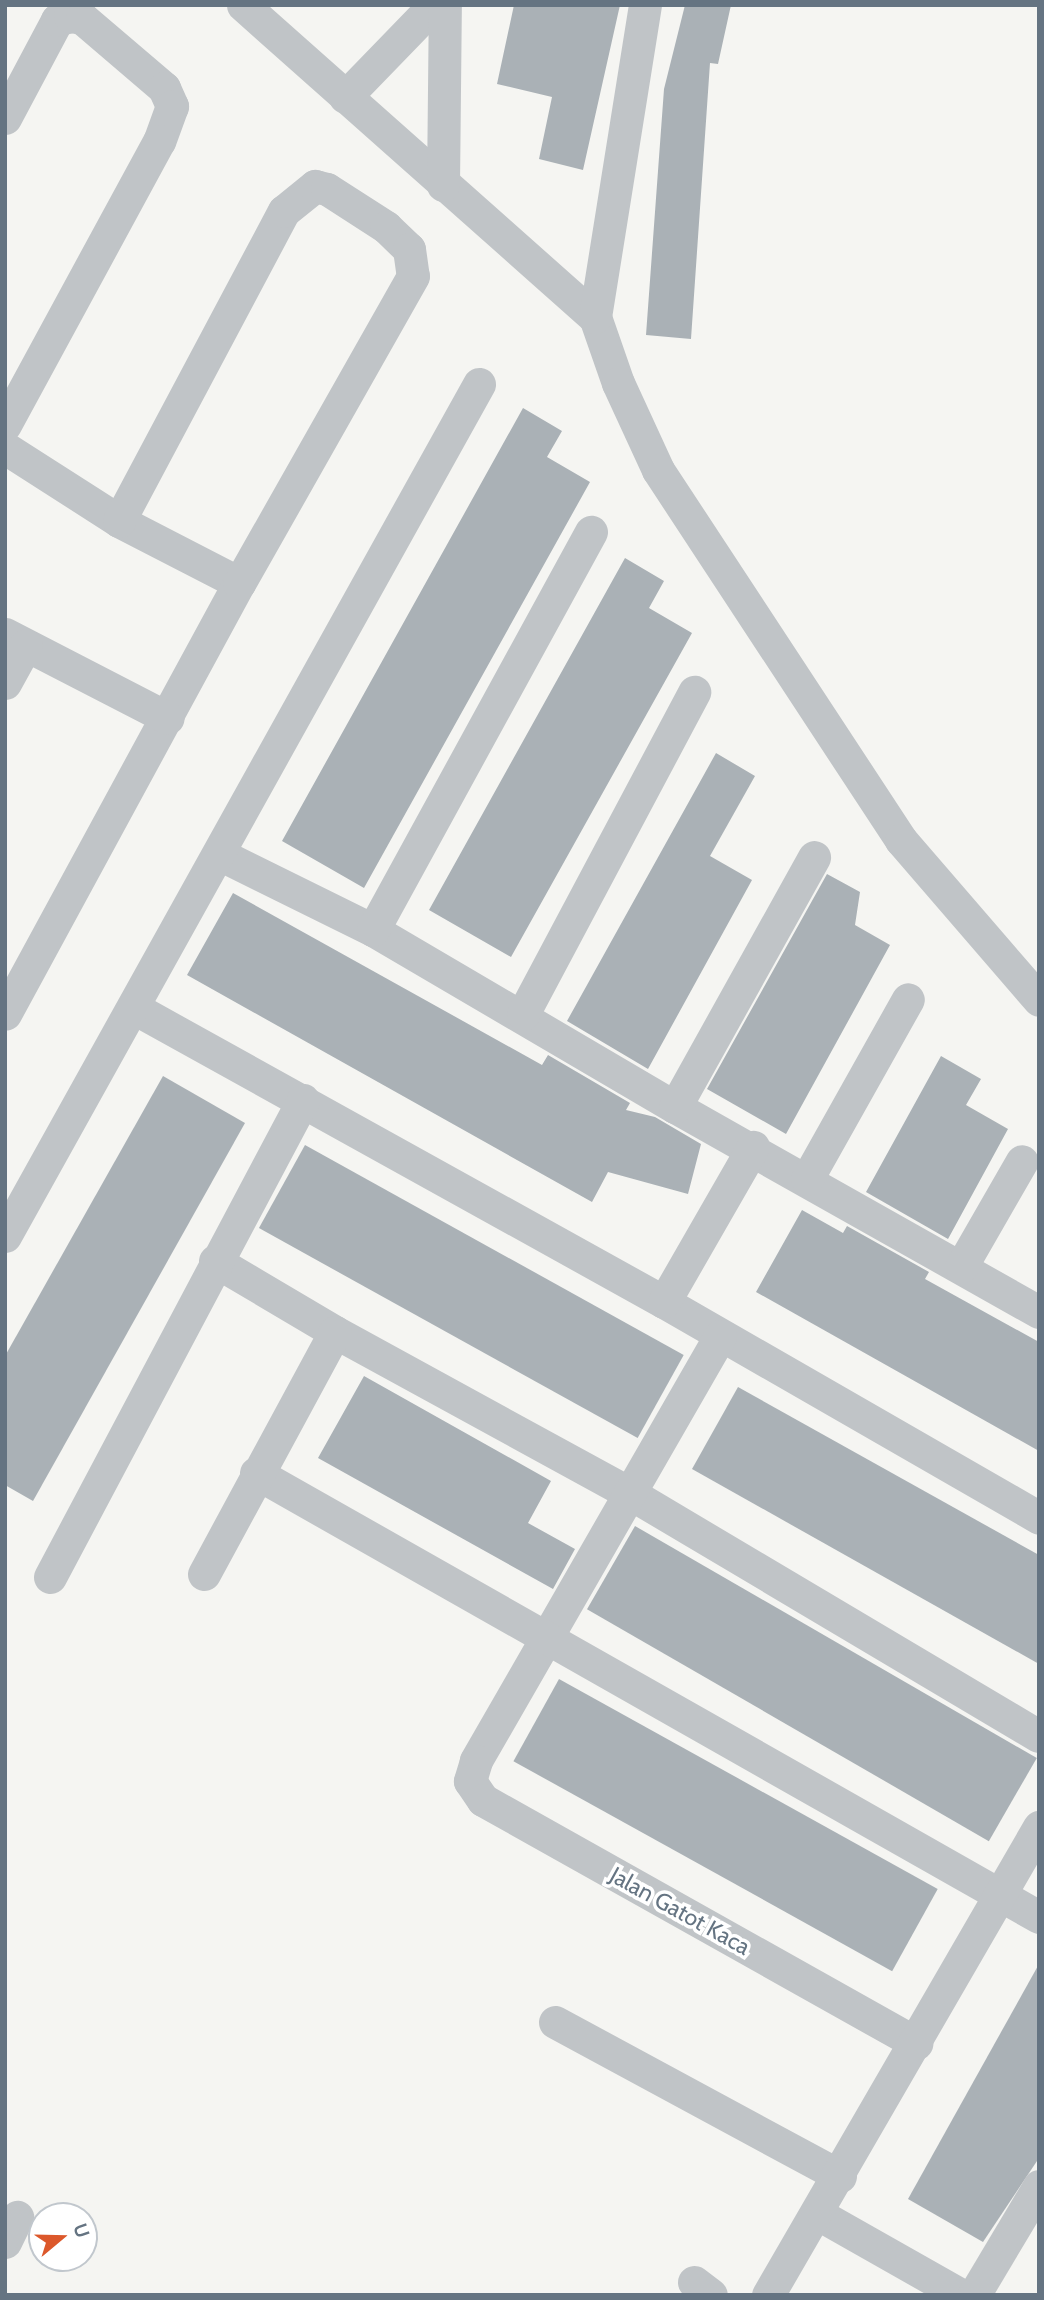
<!DOCTYPE html>
<html>
<head>
<meta charset="utf-8">
<style>
	body { margin:0 }
	#map { position:relative; width:1044px; height:2300px; overflow:hidden; background:#f5f5f2; font-family:Cabin,sans-serif }
	div>[style] { position:absolute }
	.building>* { inset:0; background:#aab1b6; transform-origin:0 0 }
	.street>* { height:33px; margin:-16.5px; padding:0 16.5px; transform-origin:16.5px; border-radius:16.5px; background:#c0c4c7 }
	span { translate:-50% -50%; white-space:nowrap; text-align:center; line-height:1.15; -webkit-text-stroke:7px #fff; paint-order:stroke }
	.street-label { font-size:23px; color:#657482 }
	.frame { position:absolute; inset:0; border:7px solid #657482; pointer-events:none }
	.north { position:absolute; left:28px; top:2202px; width:70px; height:70px; box-sizing:border-box; background:#fff; border:2px solid #c1c7cd; border-radius:50%; rotate:71deg; font-size:19px; font-weight:700; line-height:28px; text-align:center; color:#657482 }
	.north::after { content:''; display:block; margin:auto; width:24px; height:32px; background:#dc582b; clip-path:polygon(50% 0,100% 100%,50% 72%,0 100%) }
</style>
</head>
<body>
<div id="map">
	<div class="building">
		<i style="clip-path:polygon(514px 5px,620px 5px,583px 170px,539px 159px,552px 97px,497px 84px)"></i>
		<i style="clip-path:polygon(685px 5px,731px 5px,718px 64px,710px 63px,691px 339px,646px 335px,664px 89px)"></i>
		<i style="clip-path:polygon(523px 408px,562px 431px,547px 457px,590px 482px,364px 888px,282px 841px)"></i>
		<i style="clip-path:polygon(625px 558px,664px 581px,649px 608px,692px 633px,511px 957px,429px 910px)"></i>
		<i style="clip-path:polygon(716px 753px,755px 776px,710px 856px,752px 880px,648px 1069px,567px 1021px)"></i>
		<i style="clip-path:polygon(827px 874px,860px 892px,855px 925px,890px 945px,786px 1134px,707px 1089px)"></i>
		<i style="clip-path:polygon(233px 893px,542px 1065px,548px 1055px,630px 1103px,626px 1110px,655px 1117px,701px 1144px,688px 1194px,608px 1172px,592px 1202px,187px 975px)"></i>
		<i style="clip-path:polygon(941px 1056px,981px 1079px,966px 1105px,1008px 1129px,948px 1239px,866px 1192px)"></i>
		<i style="clip-path:polygon(163px 1076px,245px 1123px,33px 1501px,5px 1485px,5px 1356px)"></i>
		<i style="left:305px;top:1145px;width:433px;height:95px;rotate:29deg"></i>
		<i style="clip-path:polygon(802px 1210px,843px 1233px,847px 1226px,929px 1272px,925px 1279px,1039px 1342px,1039px 1451px,756px 1292px)"></i>
		<i style="clip-path:polygon(364px 1376px,551px 1481px,528px 1523px,575px 1549px,553px 1589px,318px 1458px)"></i>
		<i style="clip-path:polygon(738px 1387px,1039px 1555px,1039px 1664px,692px 1469px)"></i>
		<i style="left:635px;top:1526px;width:464px;height:96px;rotate:30deg"></i>
		<i style="left:559px;top:1679px;width:433px;height:94px;rotate:29deg"></i>
		<i style="clip-path:polygon(1039px 1964px,1039px 2158px,983px 2242px,908px 2199px)"></i>
	</div>
	<div class="street">
		<i style="left:243px;top:5px;width:470px;rotate:41.6deg"></i>
		<i style="left:595px;top:317px;width:70px;rotate:70.8deg"></i>
		<i style="left:618px;top:383px;width:96px;rotate:65.3deg"></i>
		<i style="left:658px;top:470px;width:443px;rotate:56.7deg"></i>
		<i style="left:901px;top:840px;width:211px;rotate:49.2deg"></i>
		<i style="left:345px;top:97px;width:128px;rotate:-45.9deg"></i>
		<i style="left:5px;top:118px;width:111px;rotate:-62deg"></i>
		<i style="left:57px;top:20px;width:14px;rotate:-17deg"></i>
		<i style="left:70px;top:16px;width:12px;rotate:9deg"></i>
		<i style="left:82px;top:18px;width:108px;rotate:40.5deg"></i>
		<i style="left:164px;top:88px;width:20px;rotate:66deg"></i>
		<i style="left:172px;top:106px;width:37px;rotate:110deg"></i>
		<i style="left:159px;top:141px;width:323px;rotate:118.5deg"></i>
		<i style="left:443px;top:185px;width:180px;rotate:-89.4deg"></i>
		<i style="left:595px;top:317px;width:316px;rotate:-80.9deg"></i>
		<i style="left:5px;top:448px;width:135px;rotate:32.6deg"></i>
		<i style="left:119px;top:521px;width:135px;rotate:27.3deg"></i>
		<i style="left:239px;top:583px;width:490px;rotate:118.5deg"></i>
		<i style="left:119px;top:521px;width:351px;rotate:-62deg"></i>
		<i style="left:284px;top:211px;width:40px;rotate:-39deg"></i>
		<i style="left:315px;top:186px;width:12px;rotate:14deg"></i>
		<i style="left:327px;top:189px;width:70px;rotate:32.8deg"></i>
		<i style="left:386px;top:227px;width:32px;rotate:44deg"></i>
		<i style="left:409px;top:249px;width:27px;rotate:82deg"></i>
		<i style="left:413px;top:276px;width:353px;rotate:119.5deg"></i>
		<i style="left:5px;top:634px;width:183px;rotate:27.3deg"></i>
		<i style="left:5px;top:683px;width:43px;rotate:-61.1deg"></i>
		<i style="left:219px;top:854px;width:172px;rotate:26.3deg"></i>
		<i style="left:373px;top:930px;width:350px;rotate:30.4deg"></i>
		<i style="left:675px;top:1107px;width:418px;rotate:29.4deg"></i>
		<i style="left:373px;top:930px;width:454px;rotate:-61.3deg"></i>
		<i style="left:134px;top:1008px;width:606px;rotate:29.02deg"></i>
		<i style="left:664px;top:1302px;width:433px;rotate:29.9deg"></i>
		<i style="left:523px;top:1014px;width:365px;rotate:-62deg"></i>
		<i style="left:675px;top:1107px;width:286px;rotate:-60.9deg"></i>
		<i style="left:807px;top:1179px;width:206px;rotate:-60.7deg"></i>
		<i style="left:5px;top:1236px;width:975px;rotate:-60.91deg"></i>
		<i style="left:215px;top:1261px;width:139px;rotate:30.6deg"></i>
		<i style="left:335px;top:1332px;width:337px;rotate:28.7deg"></i>
		<i style="left:631px;top:1494px;width:474px;rotate:30.7deg"></i>
		<i style="left:961px;top:1267px;width:122px;rotate:-60.1deg"></i>
		<i style="left:664px;top:1302px;width:179px;rotate:-60.1deg"></i>
		<i style="left:720px;top:1336px;width:490px;rotate:119.9deg"></i>
		<i style="left:476px;top:1761px;width:21px;rotate:107deg"></i>
		<i style="left:470px;top:1781px;width:23px;rotate:56deg"></i>
		<i style="left:483px;top:1800px;width:497px;rotate:29.3deg"></i>
		<i style="left:256px;top:1473px;width:900px;rotate:29.56deg"></i>
		<i style="left:204px;top:1574px;width:275px;rotate:-61.6deg"></i>
		<i style="left:50px;top:1577px;width:540px;rotate:-62.06deg"></i>
		<i style="left:555px;top:2022px;width:324px;rotate:28.4deg"></i>
		<i style="left:818px;top:2214px;width:164px;rotate:29.5deg"></i>
		<i style="left:5px;top:2242px;width:28px;rotate:-64deg"></i>
		<i style="left:694px;top:2282px;width:21px;rotate:37deg"></i>
		<i style="left:768px;top:2295px;width:541px;rotate:-59.93deg"></i>
		<i style="left:974px;top:2295px;width:127px;rotate:-59.2deg"></i>
	</div>
	<div class="street-label">
		<span style="left:680px;top:1911px;rotate:29deg">Jalan Gatot Kaca</span>
	</div>
	<div class="frame"></div>
	<div class="north">U</div>
</div>
</body>
</html>
